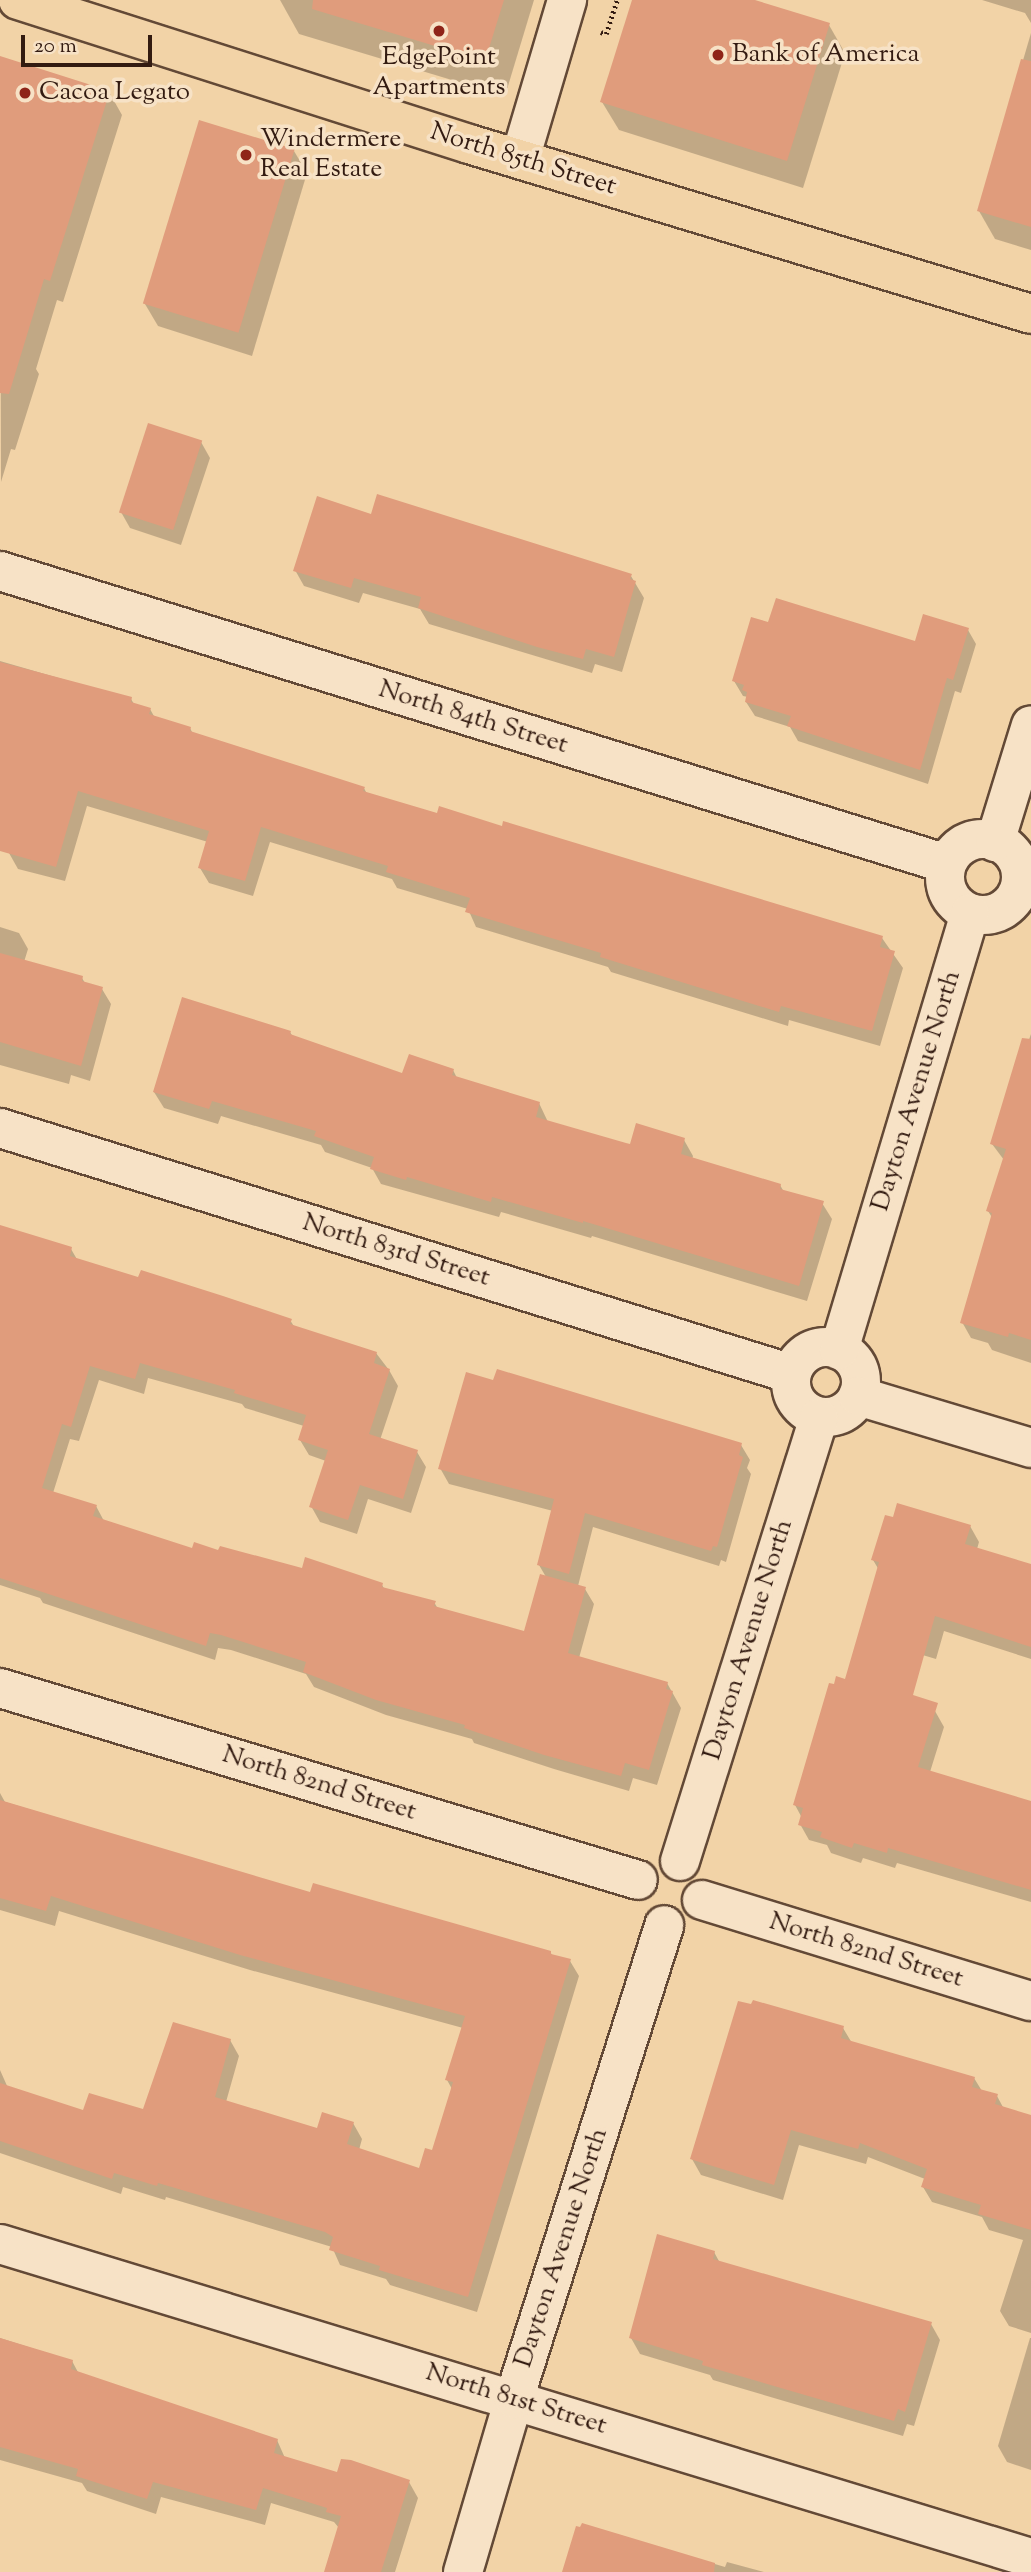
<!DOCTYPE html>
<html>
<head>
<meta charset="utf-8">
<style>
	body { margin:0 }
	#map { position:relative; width:1031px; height:2572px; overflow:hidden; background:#f2d3a7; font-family:"Sorts Mill Goudy",serif }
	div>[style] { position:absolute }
	.shadow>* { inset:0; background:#0003 }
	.building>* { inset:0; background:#e09c7c; transform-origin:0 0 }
	.path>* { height:4.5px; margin-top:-2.25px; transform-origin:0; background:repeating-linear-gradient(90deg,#331b11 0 2px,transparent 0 5.5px) }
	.roads { filter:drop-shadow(2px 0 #634936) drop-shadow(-2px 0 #634936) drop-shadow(0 2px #634936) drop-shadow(0 -2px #634936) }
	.minor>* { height:38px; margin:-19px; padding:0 19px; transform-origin:19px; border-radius:19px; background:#f7e2c6 }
	.minor>.ring { margin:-19px; padding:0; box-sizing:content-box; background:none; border:38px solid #f7e2c6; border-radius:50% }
	.major>* { height:38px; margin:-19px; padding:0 19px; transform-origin:19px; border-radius:19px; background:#f2d3a7 }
	.dots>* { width:19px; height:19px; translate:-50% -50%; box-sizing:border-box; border:4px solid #f7e2c6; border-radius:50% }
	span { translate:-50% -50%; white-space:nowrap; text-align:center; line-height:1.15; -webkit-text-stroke:7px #f7e2c6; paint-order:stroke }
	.poi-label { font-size:26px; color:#331b11 }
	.left { translate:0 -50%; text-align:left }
	.street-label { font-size:26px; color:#331b11 }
	.scale { position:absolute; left:21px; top:35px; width:131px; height:32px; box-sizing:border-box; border:4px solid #331b11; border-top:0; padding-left:9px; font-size:21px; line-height:24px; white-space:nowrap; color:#331b11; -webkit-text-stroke:5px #f7e2c6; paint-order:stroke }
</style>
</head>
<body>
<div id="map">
	<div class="shadow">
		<i style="clip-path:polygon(280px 0,534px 0,505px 96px,299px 34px)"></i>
		<i style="clip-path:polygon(634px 0,751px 0,829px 25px,845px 53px,803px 188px,619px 130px,602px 102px)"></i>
		<i style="clip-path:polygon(982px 0,1031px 0,1031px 23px,1025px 13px)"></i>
		<i style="clip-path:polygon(1031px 33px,1031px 250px,995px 239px,979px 211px)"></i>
		<i style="clip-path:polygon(0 58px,109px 92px,122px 115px,63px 302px,57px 300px,36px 369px,39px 374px,15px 450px,11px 449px,1px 482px)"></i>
		<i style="clip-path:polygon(294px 151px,307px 173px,252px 356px,158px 326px,145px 304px)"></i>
		<i style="clip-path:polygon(201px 442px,210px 458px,181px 545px,130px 528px,121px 512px)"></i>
		<i style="clip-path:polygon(295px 570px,631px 576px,644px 598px,622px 672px,595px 664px,592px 673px,429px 624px,420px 609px,363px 593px,359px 603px,304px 586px)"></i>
		<i style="clip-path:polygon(770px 625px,916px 643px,968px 630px,976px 644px,961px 693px,955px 691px,928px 784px,798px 741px,790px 727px,755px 716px,746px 702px,748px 697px,743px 696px,734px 681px)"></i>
		<i style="clip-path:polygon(0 661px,131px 699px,134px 704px,150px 709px,155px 718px,190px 728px,193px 734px,364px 788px,367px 794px,882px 938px,903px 968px,880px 1046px,789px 1020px,788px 1026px,611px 972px,608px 967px,476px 927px,468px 909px,397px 888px,392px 879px,270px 842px,253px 896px,209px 883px,200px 868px,208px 842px,87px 806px,65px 881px,18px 869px,9px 853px,0 787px)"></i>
		<i style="clip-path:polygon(0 927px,19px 933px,28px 949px,24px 962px,82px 978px,85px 983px,102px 989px,111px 1004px,90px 1081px,71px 1075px,69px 1084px,0 1065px)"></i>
		<i style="clip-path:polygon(290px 1032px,293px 1037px,403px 1076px,453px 1070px,457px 1078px,539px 1103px,548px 1122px,625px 1145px,684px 1140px,693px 1156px,692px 1160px,780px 1185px,784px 1192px,822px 1203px,832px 1219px,807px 1301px,592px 1236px,591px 1238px,501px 1212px,499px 1217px,381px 1184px,372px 1168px,325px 1152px,321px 1145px,221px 1116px,218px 1124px,164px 1108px,154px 1092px)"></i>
		<i style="clip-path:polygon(1031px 1034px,1031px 1363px,992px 1350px,988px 1343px,971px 1338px,962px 1322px,993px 1219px,988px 1211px,1004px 1160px,992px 1144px)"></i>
		<i style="clip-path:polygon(0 1227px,71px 1249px,78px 1261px,290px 1320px,295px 1328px,376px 1353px,389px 1370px,398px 1386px,380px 1440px,417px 1452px,426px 1467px,411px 1513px,368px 1499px,357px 1534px,320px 1522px,311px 1506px,326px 1461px,309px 1455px,300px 1440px,304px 1426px,245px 1408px,242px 1404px,148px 1378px,144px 1394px,99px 1380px,79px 1441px,70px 1439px,53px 1493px,96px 1506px,104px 1521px,193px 1550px,220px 1552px,382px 1585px,385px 1590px,434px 1602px,438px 1609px,525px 1633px,546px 1577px,539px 1565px,553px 1511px,449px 1484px,440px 1468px,741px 1445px,750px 1460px,747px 1468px,751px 1474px,726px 1562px,721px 1560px,719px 1566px,593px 1527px,578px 1586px,585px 1589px,594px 1604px,579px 1658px,667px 1683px,681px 1708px,657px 1785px,633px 1778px,629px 1791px,554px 1769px,474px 1743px,472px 1739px,386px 1715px,314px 1687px,306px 1674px,231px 1650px,218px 1648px,215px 1660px,43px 1603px,40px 1598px,0 1585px)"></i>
		<i style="clip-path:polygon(970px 1526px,979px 1542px,977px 1549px,1031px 1566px,1031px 1659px,944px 1631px,936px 1659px,872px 1640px,879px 1570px,873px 1560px)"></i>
		<i style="clip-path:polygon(935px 1711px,944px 1727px,930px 1772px,1031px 1803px,1031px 1902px,897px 1863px,895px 1868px,863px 1858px,861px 1863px,831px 1853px,827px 1845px,809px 1840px,800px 1824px,802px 1818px,795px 1805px)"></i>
		<i style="clip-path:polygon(0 1793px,5px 1802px,311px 1894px,550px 1952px,553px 1956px,570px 1961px,579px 1976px,477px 2312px,390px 2285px,386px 2279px,340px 2265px,332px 2247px,166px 2197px,165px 2200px,123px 2187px,121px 2194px,0 2153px,0 2070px,8px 2088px,85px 2112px,144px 2112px,230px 2040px,239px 2056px,226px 2102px,318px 2130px,353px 2123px,362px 2139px,359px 2150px,420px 2170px,433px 2152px,452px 2089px,447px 2080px,463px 2028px,250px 1970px,59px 1911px,55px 1926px,0 1910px)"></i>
		<i style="clip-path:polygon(843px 2028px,852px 2043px,974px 2078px,982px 2091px,997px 2096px,1004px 2109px,1031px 2124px,1031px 2333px,1009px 2326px,1000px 2311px,1023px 2240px,989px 2230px,982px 2217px,932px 2202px,923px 2187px,925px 2179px,868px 2157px,866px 2164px,799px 2145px,783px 2200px,701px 2175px,692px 2159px)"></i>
		<i style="clip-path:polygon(714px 2252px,720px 2263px,931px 2324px,940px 2340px,914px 2426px,907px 2424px,903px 2436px,713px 2380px,710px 2375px,640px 2354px,631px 2338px)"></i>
		<i style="clip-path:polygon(0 2338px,72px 2361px,79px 2374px,277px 2440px,285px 2458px,338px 2474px,409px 2482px,418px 2498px,395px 2572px,326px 2572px,339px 2528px,334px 2522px,271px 2503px,265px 2525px,161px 2497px,156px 2514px,87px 2491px,82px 2483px,0 2460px)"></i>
		<i style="clip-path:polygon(1030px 2338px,1031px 2338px,1031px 2470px,1007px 2462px,998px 2446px)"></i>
		<i style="clip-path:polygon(583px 2525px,725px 2567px,727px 2562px,764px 2572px,567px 2572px)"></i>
	</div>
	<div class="building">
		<i style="clip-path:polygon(313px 0,504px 0,485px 61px,312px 9px)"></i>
		<i style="clip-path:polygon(632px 0,755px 0,830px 23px,787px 161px,600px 102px)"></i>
		<i style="clip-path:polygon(0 56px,110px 91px,50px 281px,44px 279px,9px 394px,0 393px)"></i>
		<i style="clip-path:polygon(1021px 59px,1031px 61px,1031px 227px,977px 211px)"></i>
		<i style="left:199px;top:120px;width:100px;height:192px;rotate:17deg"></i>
		<i style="left:148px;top:423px;width:57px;height:94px;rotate:18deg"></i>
		<i style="clip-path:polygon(377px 494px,632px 574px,630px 579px,636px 581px,614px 657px,586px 649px,583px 659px,537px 647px,418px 608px,421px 597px,354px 578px,351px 588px,293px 571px,317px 496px,371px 514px)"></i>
		<i style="clip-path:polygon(776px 598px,915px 641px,923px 614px,969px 628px,953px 680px,947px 678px,920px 770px,787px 726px,791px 716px,745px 702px,747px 692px,742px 690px,744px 685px,732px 681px,751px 617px,768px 622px)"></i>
		<i style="clip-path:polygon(0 662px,132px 697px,131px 702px,151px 708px,149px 714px,191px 727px,190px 731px,365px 787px,363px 791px,437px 813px,439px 806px,502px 826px,503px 821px,883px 936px,880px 947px,895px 951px,872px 1031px,781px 1006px,779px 1012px,600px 957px,601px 953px,465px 912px,470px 898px,386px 872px,388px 866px,261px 827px,245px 881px,198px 868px,209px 831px,78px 791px,56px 867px,0 851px)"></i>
		<i style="clip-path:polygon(0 953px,83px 976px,82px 981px,103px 987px,81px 1066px,0 1042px)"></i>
		<i style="clip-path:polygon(182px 997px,291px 1031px,290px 1034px,402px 1073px,409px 1054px,454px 1069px,452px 1075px,540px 1102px,536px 1117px,626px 1143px,630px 1144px,636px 1123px,685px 1138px,681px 1154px,781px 1184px,780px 1189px,824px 1201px,799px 1286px,583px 1221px,583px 1223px,492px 1197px,491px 1202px,407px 1177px,406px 1180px,370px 1169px,374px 1157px,314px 1136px,316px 1131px,212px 1101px,209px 1109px,153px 1092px)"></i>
		<i style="clip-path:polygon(1022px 1038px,1031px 1039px,1031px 1340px,1009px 1333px,1008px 1337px,960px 1323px,992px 1213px,986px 1211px,1006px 1149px,990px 1144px)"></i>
		<i style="clip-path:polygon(0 1225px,72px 1247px,70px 1256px,138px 1277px,141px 1270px,223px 1296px,292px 1319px,290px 1324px,377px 1352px,374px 1363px,390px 1369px,369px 1434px,418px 1450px,403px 1499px,360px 1485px,348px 1520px,309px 1507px,328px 1450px,298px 1440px,306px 1415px,234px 1393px,235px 1390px,140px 1363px,135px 1379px,90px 1366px,71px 1427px,62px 1424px,42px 1488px,97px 1505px,93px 1516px,192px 1548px,194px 1542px,218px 1550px,220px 1546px,302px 1568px,305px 1557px,383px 1583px,382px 1587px,436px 1601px,434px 1606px,524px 1631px,540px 1574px,586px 1587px,568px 1653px,668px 1682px,666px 1689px,673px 1691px,649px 1770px,625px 1763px,621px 1776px,544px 1755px,464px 1728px,465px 1725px,376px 1700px,303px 1672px,306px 1662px,221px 1635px,210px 1633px,206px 1646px,0 1578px)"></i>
		<i style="clip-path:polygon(497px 1369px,742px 1443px,739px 1455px,743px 1457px,717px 1547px,713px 1546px,711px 1551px,585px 1513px,569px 1574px,537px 1565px,554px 1499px,438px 1469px,466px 1372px,493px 1380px)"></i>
		<i style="clip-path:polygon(897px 1503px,971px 1525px,965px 1544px,1031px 1564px,1031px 1647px,935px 1616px,913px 1695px,938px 1703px,918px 1767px,1031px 1801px,1031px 1890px,888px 1848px,887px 1853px,854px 1843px,852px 1848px,820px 1837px,822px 1832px,798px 1825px,803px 1808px,793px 1805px,829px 1683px,834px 1684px,836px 1676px,845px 1679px,879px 1562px,871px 1560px,885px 1515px,893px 1517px)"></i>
		<i style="clip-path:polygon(0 1800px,310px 1892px,313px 1883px,551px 1951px,551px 1954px,571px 1959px,468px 2297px,379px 2270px,380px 2266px,329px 2250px,333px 2237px,325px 2232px,158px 2183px,157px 2186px,114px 2173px,112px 2179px,0 2141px,0 2083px,83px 2110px,89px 2093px,143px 2109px,173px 2022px,231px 2039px,215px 2097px,317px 2128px,322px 2112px,354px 2122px,347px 2144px,419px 2168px,425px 2148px,432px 2150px,453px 2082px,445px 2080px,465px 2016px,240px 1955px,51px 1896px,46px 1911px,0 1898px)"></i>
		<i style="clip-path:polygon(753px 2000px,844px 2026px,841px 2038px,975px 2077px,972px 2087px,998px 2094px,995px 2104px,1031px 2115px,1031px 2230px,978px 2214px,981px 2205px,921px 2187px,927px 2169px,860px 2143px,858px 2149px,791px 2130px,774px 2185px,690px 2159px,738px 2001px,751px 2004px)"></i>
		<i style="clip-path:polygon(657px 2234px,715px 2251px,713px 2259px,932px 2322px,905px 2412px,898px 2409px,894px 2421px,702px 2365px,703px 2361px,629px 2338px)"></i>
		<i style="clip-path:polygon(0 2338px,73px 2360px,71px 2369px,278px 2439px,274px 2453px,337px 2472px,341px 2459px,351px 2460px,410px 2480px,381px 2572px,324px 2572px,341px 2516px,326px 2512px,327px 2508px,263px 2488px,256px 2510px,153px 2482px,147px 2499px,76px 2476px,78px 2469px,0 2447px)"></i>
		<i style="clip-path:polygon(582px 2523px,715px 2563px,714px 2572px,562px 2572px,576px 2526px,580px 2527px)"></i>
	</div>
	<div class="path">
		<i style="left:601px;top:32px;width:5px;rotate:22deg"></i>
		<i style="left:606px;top:34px;width:36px;rotate:-72deg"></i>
	</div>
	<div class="roads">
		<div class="minor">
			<i style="left:520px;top:159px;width:166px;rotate:-73.5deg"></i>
			<i style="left:0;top:571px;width:991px;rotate:17.19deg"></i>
			<i class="ring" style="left:945px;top:839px;width:38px;height:38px"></i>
			<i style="left:995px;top:842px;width:122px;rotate:-72.9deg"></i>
			<i style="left:0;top:1128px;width:829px;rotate:17.26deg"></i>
			<i class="ring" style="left:791px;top:1347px;width:32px;height:32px"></i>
			<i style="left:839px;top:1350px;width:456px;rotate:-73.3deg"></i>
			<i style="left:858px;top:1396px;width:181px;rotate:16.7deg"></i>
			<i style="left:0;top:1688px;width:666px;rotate:16.75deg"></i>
			<i style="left:680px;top:1861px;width:464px;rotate:-72.6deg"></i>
			<i style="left:702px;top:1900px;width:344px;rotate:17.1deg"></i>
			<i style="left:0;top:2244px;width:1078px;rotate:16.94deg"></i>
			<i style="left:463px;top:2572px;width:180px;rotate:-73.6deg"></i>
			<i style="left:514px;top:2399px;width:497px;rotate:-72.4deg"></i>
		</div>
		<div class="major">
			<i style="left:18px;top:0;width:473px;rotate:17.7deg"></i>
			<i style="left:469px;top:144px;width:587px;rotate:16.83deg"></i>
		</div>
	</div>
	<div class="dots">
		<i style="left:439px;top:31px;background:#8f2418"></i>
		<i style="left:718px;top:55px;background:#8f2418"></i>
		<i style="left:25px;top:93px;background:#8f2418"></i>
		<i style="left:246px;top:155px;background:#8f2418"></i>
	</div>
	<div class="poi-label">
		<span class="left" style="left:732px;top:55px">Bank of America</span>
		<span style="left:439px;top:73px">EdgePoint<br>Apartments</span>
		<span class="left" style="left:39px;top:93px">Cacoa Legato</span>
		<span class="left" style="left:260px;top:155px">Windermere<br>Real Estate</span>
	</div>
	<div class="street-label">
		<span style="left:523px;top:160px;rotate:17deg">North 85th Street</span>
		<span style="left:473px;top:718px;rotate:17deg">North 84th Street</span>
		<span style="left:917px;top:1091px;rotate:-73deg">Dayton Avenue North</span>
		<span style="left:396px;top:1251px;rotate:17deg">North 83rd Street</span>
		<span style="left:749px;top:1640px;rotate:-73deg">Dayton Avenue North</span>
		<span style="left:319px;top:1784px;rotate:17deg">North 82nd Street</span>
		<span style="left:866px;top:1951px;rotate:17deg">North 82nd Street</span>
		<span style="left:562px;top:2248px;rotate:-72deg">Dayton Avenue North</span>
		<span style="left:516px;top:2400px;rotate:17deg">North 81st Street</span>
	</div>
	<div class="scale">20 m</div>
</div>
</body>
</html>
